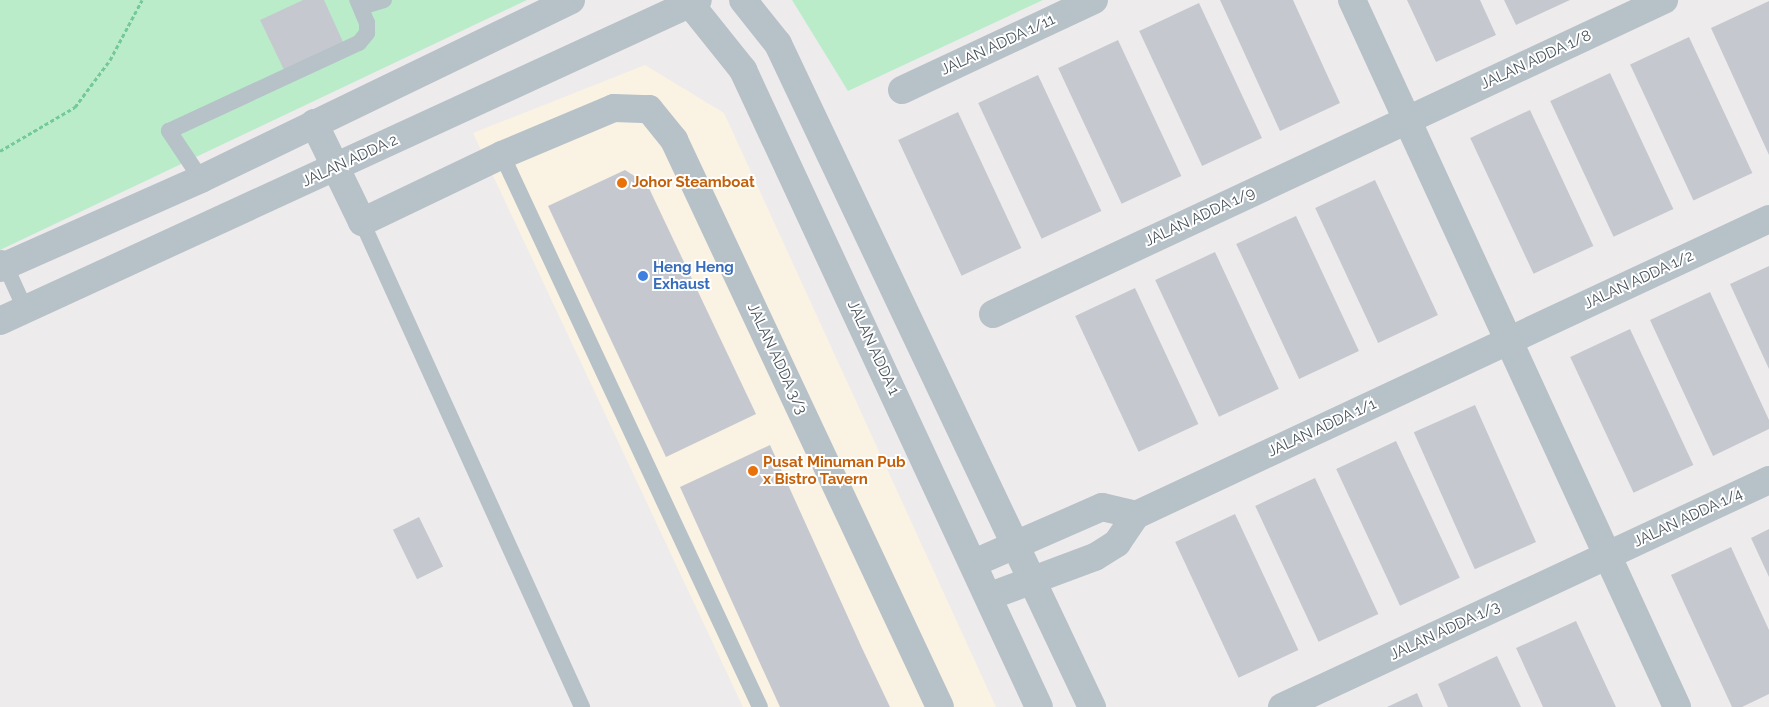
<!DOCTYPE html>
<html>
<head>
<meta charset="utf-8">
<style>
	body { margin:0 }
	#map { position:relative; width:1769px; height:707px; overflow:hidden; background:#eeebec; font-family:Raleway,sans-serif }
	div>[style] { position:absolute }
	.commercial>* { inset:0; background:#faf2e3 }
	.green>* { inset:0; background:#baecca }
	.building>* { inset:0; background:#c5c9cf; transform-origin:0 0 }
	.path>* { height:3px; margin-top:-1.5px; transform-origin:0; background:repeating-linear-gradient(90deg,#73c998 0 4px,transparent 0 6.5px) }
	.service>* { height:16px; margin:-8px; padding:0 8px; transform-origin:8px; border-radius:8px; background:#b7c1c8 }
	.minor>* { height:28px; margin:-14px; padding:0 14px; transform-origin:14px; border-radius:14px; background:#b7c1c8 }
	.tertiary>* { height:28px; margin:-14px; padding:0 14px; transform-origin:14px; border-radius:14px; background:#b7c1c8 }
	.dots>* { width:14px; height:14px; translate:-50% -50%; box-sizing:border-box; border:2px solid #fff; border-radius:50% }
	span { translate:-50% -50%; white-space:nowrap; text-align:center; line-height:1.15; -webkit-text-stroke:4px #fff; paint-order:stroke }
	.street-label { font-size:15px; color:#455058 }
	.food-label { font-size:15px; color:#c56008; font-weight:700 }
	.left { translate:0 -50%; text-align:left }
	.shop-label { font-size:15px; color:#366cbe; font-weight:700 }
</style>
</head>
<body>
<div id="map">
	<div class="commercial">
		<i style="clip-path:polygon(645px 65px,724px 113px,996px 707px,743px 707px,473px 133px)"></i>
	</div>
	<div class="green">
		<i style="clip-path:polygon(0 0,527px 0,0 250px)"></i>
		<i style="clip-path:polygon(792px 0,1043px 0,848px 91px)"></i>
	</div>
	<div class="building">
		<i style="clip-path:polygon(303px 0,324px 0,344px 44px,285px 72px,260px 20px)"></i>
		<i style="clip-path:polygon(1220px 0,1293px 0,1340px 103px,1280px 131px)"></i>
		<i style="clip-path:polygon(1407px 0,1480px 0,1496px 35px,1436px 62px)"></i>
		<i style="clip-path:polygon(1504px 0,1570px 0,1516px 25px)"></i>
		<i style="clip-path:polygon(1769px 1px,1769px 155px,1711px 28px)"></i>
		<i style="left:1199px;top:3px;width:149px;height:66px;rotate:65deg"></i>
		<i style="left:1689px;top:37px;width:150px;height:65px;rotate:65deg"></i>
		<i style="left:1118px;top:40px;width:150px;height:66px;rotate:65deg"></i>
		<i style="left:1610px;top:73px;width:150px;height:66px;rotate:65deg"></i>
		<i style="left:1038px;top:75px;width:150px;height:66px;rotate:65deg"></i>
		<i style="left:1530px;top:110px;width:150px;height:66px;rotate:65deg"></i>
		<i style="left:958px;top:112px;width:150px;height:66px;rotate:65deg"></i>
		<i style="clip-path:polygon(625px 170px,647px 184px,756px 414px,666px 457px,548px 206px)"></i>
		<i style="left:1375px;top:180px;width:149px;height:66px;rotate:65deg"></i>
		<i style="left:1296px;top:216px;width:149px;height:66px;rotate:65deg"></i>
		<i style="left:1215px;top:252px;width:151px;height:66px;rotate:65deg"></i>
		<i style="clip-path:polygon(1769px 266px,1769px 369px,1730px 284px)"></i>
		<i style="left:1135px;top:288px;width:150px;height:66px;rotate:65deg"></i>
		<i style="clip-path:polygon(1710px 292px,1769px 420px,1769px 429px,1713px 456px,1650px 320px)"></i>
		<i style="left:1630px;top:329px;width:150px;height:66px;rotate:65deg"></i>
		<i style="left:1475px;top:405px;width:150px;height:67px;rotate:66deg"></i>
		<i style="left:1396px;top:441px;width:151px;height:66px;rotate:65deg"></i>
		<i style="clip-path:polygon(770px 445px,862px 648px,890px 707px,780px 707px,759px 661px,680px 487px)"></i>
		<i style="left:1315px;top:478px;width:150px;height:66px;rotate:65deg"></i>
		<i style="left:1235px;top:514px;width:150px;height:66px;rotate:65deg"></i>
		<i style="left:419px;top:517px;width:55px;height:29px;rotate:64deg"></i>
		<i style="clip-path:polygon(1769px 529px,1769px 577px,1751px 538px)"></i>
		<i style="clip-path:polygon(1731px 547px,1769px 630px,1769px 694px,1742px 707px,1732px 707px,1671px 575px)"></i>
		<i style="clip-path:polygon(1576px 621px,1608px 690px,1616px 707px,1543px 707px,1516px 648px)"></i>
		<i style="clip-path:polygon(1497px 656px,1521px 707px,1448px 707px,1438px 684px)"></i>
		<i style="clip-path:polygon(1417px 693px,1423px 707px,1387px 707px)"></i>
	</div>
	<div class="path">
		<i style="left:0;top:151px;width:87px;rotate:-30.4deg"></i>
		<i style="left:75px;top:107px;width:59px;rotate:-53.3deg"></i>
		<i style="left:110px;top:60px;width:68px;rotate:-61.9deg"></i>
	</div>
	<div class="service">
		<i style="left:361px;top:7px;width:24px;rotate:-17deg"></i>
		<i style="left:502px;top:155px;width:609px;rotate:64.95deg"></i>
		<i style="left:201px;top:179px;width:58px;rotate:-123.7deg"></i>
		<i style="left:169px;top:131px;width:209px;rotate:-24.9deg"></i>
		<i style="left:359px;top:43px;width:13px;rotate:-51deg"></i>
		<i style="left:367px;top:33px;width:10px;rotate:-90deg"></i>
		<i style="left:367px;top:23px;width:25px;rotate:-113deg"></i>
		<i style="left:362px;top:222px;width:533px;rotate:65.6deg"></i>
		<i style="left:2px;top:258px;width:56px;rotate:65.7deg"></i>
	</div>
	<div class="minor">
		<i style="left:1352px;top:0;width:778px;rotate:65.31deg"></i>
		<i style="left:902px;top:90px;width:212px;rotate:-25.1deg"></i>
		<i style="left:314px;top:123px;width:110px;rotate:64.1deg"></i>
		<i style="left:362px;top:222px;width:155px;rotate:-25.6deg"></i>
		<i style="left:502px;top:155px;width:121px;rotate:-22.8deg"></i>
		<i style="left:614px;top:108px;width:35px;rotate:2deg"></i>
		<i style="left:649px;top:109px;width:40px;rotate:51deg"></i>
		<i style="left:674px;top:140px;width:626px;rotate:64.87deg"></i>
		<i style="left:993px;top:314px;width:741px;rotate:-25.08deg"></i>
		<i style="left:974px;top:563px;width:140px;rotate:-23.6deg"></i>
		<i style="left:1102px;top:507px;width:35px;rotate:13deg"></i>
		<i style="left:990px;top:596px;width:112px;rotate:-20.4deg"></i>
		<i style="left:1095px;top:557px;width:26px;rotate:-32deg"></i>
		<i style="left:1117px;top:543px;width:34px;rotate:-56deg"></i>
		<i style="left:1136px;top:515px;width:699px;rotate:-25.06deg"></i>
		<i style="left:1282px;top:707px;width:537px;rotate:-24.99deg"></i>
	</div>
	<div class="tertiary">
		<i style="left:687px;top:0;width:90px;rotate:51.3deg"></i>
		<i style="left:743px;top:70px;width:702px;rotate:65.08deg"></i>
		<i style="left:743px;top:0;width:56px;rotate:51.5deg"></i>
		<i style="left:778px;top:44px;width:734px;rotate:64.66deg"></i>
		<i style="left:0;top:268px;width:220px;rotate:-23.9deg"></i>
		<i style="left:201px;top:179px;width:411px;rotate:-25.8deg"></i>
		<i style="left:0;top:321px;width:768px;rotate:-24.7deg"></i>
	</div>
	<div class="dots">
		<i style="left:622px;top:183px;background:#e8710a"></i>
		<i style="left:643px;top:276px;background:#3f7fe0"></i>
		<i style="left:753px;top:471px;background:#e8710a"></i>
	</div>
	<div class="street-label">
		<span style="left:998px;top:45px;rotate:-25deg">JALAN ADDA 1/11</span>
		<span style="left:1536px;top:60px;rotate:-25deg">JALAN ADDA 1/8</span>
		<span style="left:350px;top:161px;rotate:-25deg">JALAN ADDA 2</span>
		<span style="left:1200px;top:217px;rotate:-25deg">JALAN ADDA 1/9</span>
		<span style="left:1639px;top:280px;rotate:-25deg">JALAN ADDA 1/2</span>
		<span style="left:873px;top:348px;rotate:65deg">JALAN ADDA 1</span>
		<span style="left:777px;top:359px;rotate:65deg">JALAN ADDA 3/3</span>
		<span style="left:1322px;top:428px;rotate:-25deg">JALAN ADDA 1/1</span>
		<span style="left:1688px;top:518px;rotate:-25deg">JALAN ADDA 1/4</span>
		<span style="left:1445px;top:631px;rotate:-25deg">JALAN ADDA 1/3</span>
	</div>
	<div class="food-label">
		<span class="left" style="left:632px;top:183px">Johor Steamboat</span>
		<span class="left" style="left:763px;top:471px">Pusat Minuman Pub<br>x Bistro Tavern</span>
	</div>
	<div class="shop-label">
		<span class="left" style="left:653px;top:276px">Heng Heng<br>Exhaust</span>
	</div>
</div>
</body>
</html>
